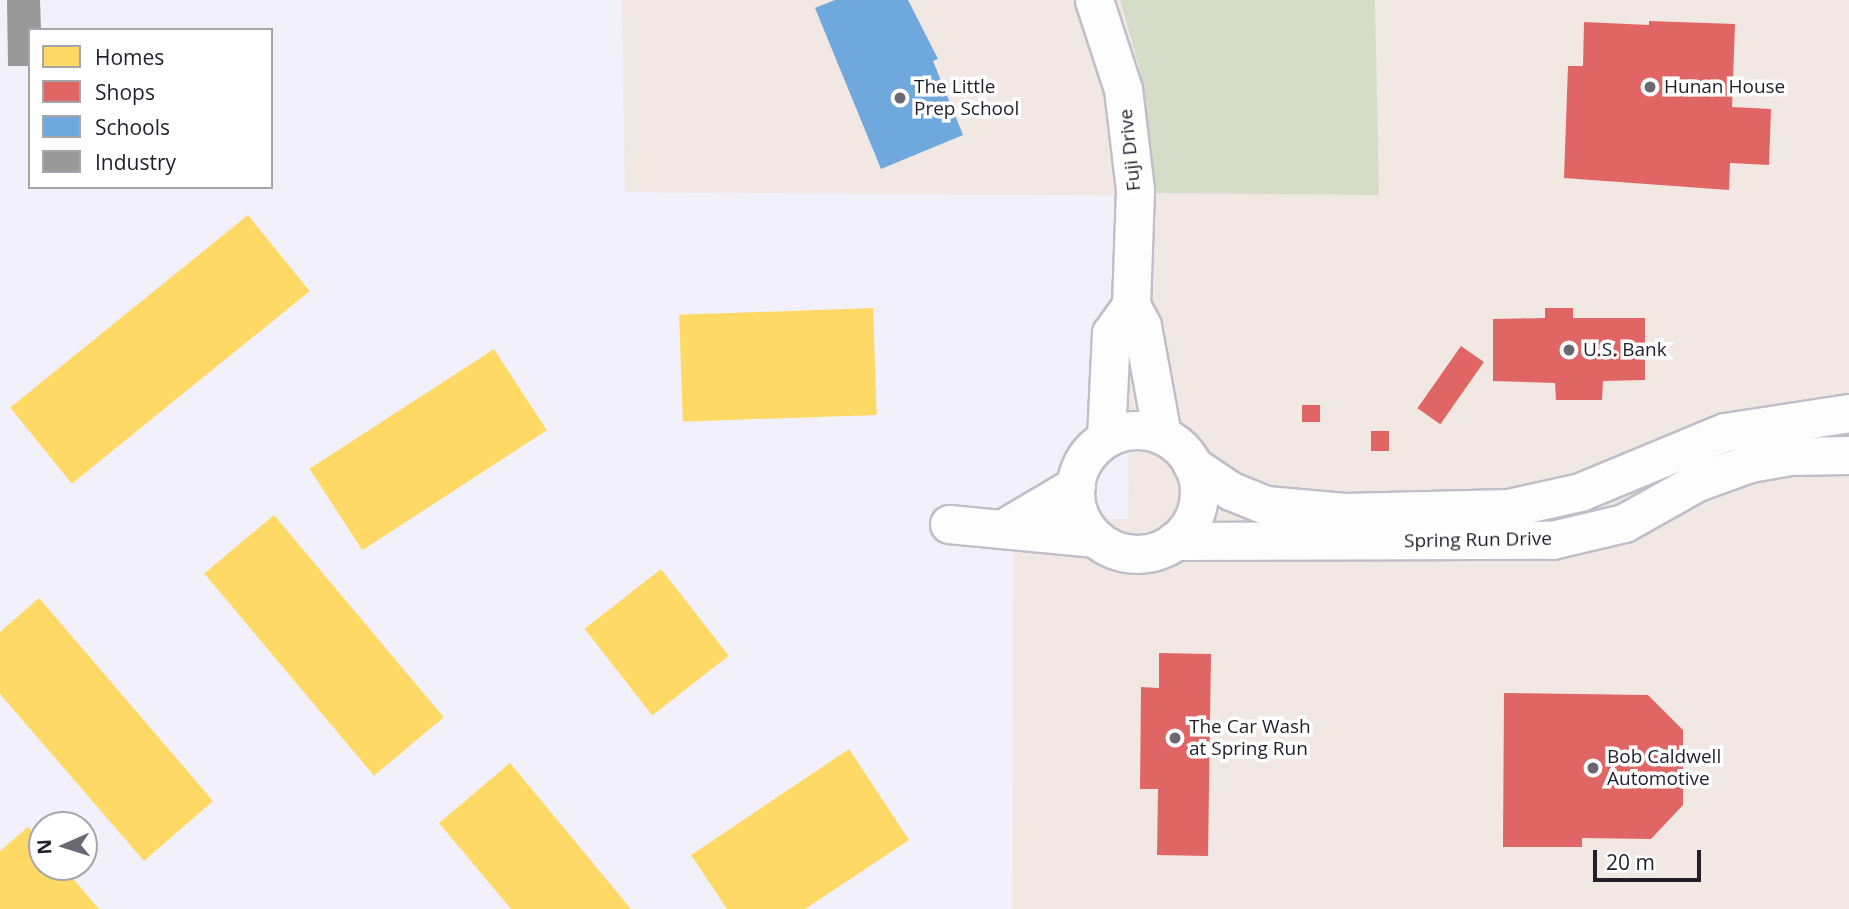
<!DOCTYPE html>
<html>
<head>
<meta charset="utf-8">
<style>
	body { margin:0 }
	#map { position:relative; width:1849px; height:909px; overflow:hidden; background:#f2f0fb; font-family:"Open Sans",sans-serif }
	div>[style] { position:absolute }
	.commercial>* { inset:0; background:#f1e8e3 }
	.green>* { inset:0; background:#d5dcc7 }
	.homes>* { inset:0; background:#ffd966; transform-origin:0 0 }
	.shops>* { inset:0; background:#e06666; transform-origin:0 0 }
	.schools>* { inset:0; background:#6fa8dc }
	.industry>* { inset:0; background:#999 }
	.roads { filter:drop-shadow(2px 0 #c0bec9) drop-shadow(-2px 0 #c0bec9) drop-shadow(0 2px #c0bec9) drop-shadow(0 -2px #c0bec9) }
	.minor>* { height:37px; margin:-18.5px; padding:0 18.5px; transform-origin:18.5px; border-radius:18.5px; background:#fdfdfe }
	.minor>.ring { margin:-18.5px; padding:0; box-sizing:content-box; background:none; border:37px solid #fdfdfe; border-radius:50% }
	.dots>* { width:19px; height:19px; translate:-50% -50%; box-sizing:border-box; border:4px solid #fff; border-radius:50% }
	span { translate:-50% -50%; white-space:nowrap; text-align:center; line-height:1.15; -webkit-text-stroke:7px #fff; paint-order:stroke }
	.poi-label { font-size:19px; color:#201f2a }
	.left { translate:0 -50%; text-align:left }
	.street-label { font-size:19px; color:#201f2a }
	.legend { position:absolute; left:28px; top:28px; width:245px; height:161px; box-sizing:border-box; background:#fff; border:2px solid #a6a5aa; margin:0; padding:9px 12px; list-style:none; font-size:21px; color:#201f2a }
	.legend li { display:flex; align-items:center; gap:14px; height:35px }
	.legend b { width:35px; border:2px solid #a6a5aa }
	.north { position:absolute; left:28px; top:811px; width:70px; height:70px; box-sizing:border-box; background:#fff; border:2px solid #a6a5aa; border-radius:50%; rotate:267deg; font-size:19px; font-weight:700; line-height:28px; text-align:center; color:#201f2a }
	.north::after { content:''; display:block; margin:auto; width:24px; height:32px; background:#6a6873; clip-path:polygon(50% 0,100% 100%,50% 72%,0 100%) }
	.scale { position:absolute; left:1593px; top:850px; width:108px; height:32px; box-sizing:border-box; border:4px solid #201f2a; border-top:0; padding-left:9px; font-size:21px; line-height:24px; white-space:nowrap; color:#201f2a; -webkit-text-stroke:5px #fff; paint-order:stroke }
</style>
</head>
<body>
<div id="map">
	<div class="commercial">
		<i style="clip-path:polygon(622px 0,1120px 0,1139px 67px,1149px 136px,1149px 193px,1378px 195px,1375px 0,1849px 0,1849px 909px,1012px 909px,1014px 519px,1128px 519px,1131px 196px,625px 192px)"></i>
	</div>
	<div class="green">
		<i style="clip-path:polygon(1120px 0,1375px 0,1379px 195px,1149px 193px,1149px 136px,1139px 67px)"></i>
	</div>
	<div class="homes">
		<i style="left:248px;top:215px;width:98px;height:306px;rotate:51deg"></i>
		<i style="left:873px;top:308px;width:107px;height:194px;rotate:88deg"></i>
		<i style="left:494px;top:349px;width:97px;height:220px;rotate:57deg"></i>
		<i style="left:274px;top:515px;width:264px;height:91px;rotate:50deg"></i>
		<i style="left:661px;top:569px;width:110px;height:97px;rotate:52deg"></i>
		<i style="clip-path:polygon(39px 598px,213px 801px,144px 861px,0 694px,0 632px)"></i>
		<i style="clip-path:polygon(849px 749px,909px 840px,805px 909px,727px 909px,691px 855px)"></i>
		<i style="clip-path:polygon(510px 763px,631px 909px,511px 909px,439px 823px)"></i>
		<i style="clip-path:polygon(28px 827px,42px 843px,42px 867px,63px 867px,99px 909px,0 909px,0 851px)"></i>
	</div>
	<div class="shops">
		<i style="clip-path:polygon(1649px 21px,1735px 24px,1732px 107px,1771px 109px,1769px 165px,1730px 163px,1729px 190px,1564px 178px,1568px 66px,1583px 66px,1584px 22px,1649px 25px)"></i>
		<i style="clip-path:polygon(1545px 308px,1573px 308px,1573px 318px,1645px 318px,1645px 380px,1603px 381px,1602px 400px,1556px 400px,1555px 383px,1493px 381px,1493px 319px,1545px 318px)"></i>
		<i style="left:1461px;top:346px;width:28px;height:76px;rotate:35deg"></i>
		<i style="left:1302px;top:405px;width:18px;height:17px"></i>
		<i style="left:1371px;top:431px;width:18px;height:20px"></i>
		<i style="clip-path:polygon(1159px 653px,1211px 654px,1208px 856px,1157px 855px,1158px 789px,1140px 789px,1141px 687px,1159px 688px)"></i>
		<i style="clip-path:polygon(1504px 693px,1648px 695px,1683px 730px,1683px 805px,1651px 839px,1582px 838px,1582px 847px,1503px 847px)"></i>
	</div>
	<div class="schools">
		<i style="clip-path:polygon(835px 0,908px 0,938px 59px,933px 61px,963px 135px,881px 169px,815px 8px)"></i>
	</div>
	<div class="industry">
		<i style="clip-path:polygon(7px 0,40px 0,41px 30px,30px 30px,30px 66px,8px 66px)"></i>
	</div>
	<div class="roads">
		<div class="minor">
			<i style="left:1094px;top:0;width:94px;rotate:72deg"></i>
			<i style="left:1123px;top:89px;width:102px;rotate:83.2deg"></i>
			<i style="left:1135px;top:190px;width:115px;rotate:92deg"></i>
			<i style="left:1131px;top:305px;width:24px;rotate:62deg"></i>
			<i style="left:1142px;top:326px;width:111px;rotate:79.6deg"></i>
			<i class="ring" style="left:1075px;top:430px;width:87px;height:87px"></i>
			<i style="left:1106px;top:438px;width:105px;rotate:-87.3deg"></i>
			<i style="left:1111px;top:333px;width:34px;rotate:-54deg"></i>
			<i style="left:1192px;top:465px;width:47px;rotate:33.7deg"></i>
			<i style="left:1231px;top:491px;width:38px;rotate:22deg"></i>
			<i style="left:1266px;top:505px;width:79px;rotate:5.1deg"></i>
			<i style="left:1345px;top:512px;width:163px;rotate:-1.4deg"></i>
			<i style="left:1508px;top:508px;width:74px;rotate:-12.5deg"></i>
			<i style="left:1580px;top:492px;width:157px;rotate:-22.5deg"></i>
			<i style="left:1725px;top:432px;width:125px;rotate:-8.7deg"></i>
			<i style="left:949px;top:524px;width:147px;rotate:5.5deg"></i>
			<i style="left:1002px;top:529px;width:86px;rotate:-30.7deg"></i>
			<i style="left:1174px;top:541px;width:378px;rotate:-0.2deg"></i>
			<i style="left:1552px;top:540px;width:74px;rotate:-13.3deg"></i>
			<i style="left:1624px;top:523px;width:84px;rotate:-29.3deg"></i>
			<i style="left:1697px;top:482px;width:56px;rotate:-19.7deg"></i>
			<i style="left:1750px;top:463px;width:39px;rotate:-10deg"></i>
			<i style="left:1788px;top:456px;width:61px;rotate:-0.9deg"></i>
		</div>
	</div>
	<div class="dots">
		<i style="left:1650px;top:87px;background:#6a6873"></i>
		<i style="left:900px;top:98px;background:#6a6873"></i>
		<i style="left:1569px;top:350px;background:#6a6873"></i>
		<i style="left:1175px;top:738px;background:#6a6873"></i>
		<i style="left:1593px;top:768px;background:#6a6873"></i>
	</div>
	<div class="poi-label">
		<span class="left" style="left:914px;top:98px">The Little<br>Prep School</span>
		<span class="left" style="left:1664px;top:87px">Hunan House</span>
		<span class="left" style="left:1583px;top:350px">U.S. Bank</span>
		<span class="left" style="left:1189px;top:738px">The Car Wash<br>at Spring Run</span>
		<span class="left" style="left:1607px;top:768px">Bob Caldwell<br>Automotive</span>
	</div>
	<div class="street-label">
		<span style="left:1130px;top:150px;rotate:-96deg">Fuji Drive</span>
		<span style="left:1478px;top:540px;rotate:-1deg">Spring Run Drive</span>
	</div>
	<ul class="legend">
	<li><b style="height:19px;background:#ffd966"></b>Homes</li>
	<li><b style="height:19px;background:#e06666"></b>Shops</li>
	<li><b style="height:19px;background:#6fa8dc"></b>Schools</li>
	<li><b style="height:19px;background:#999"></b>Industry</li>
	</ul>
	<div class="north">N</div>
	<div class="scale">20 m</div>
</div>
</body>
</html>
